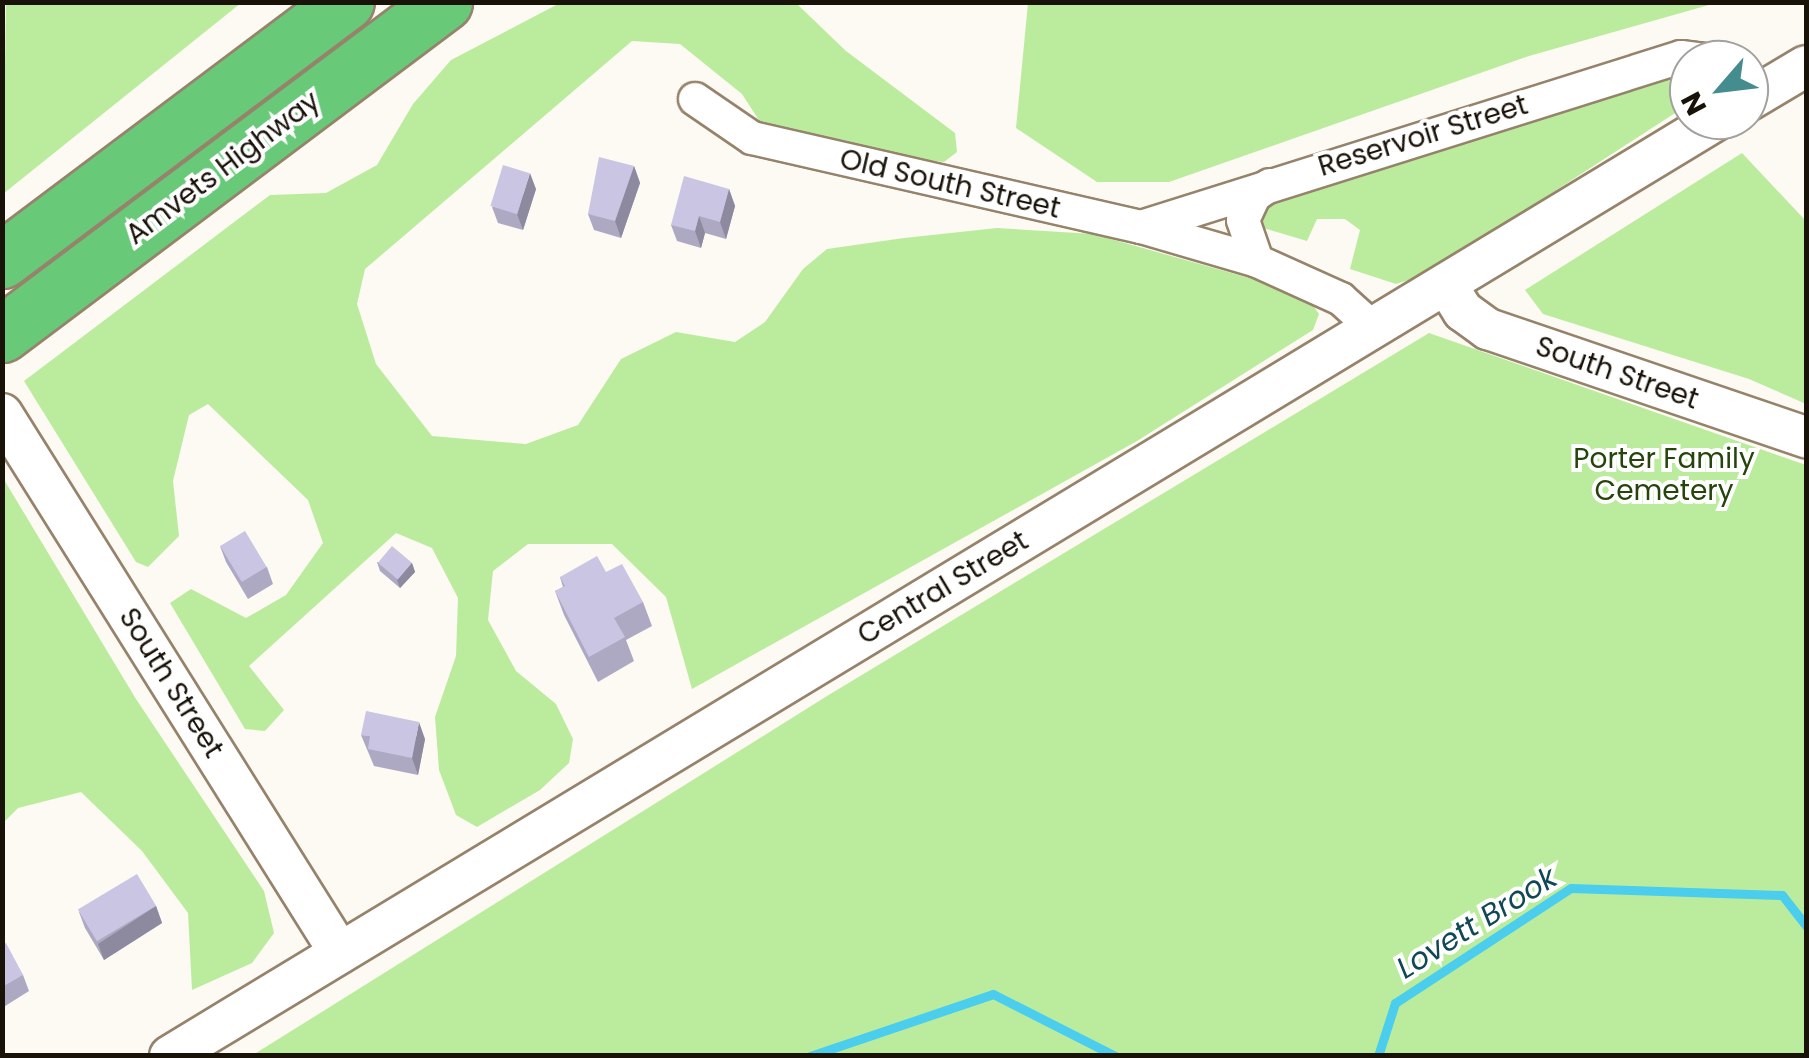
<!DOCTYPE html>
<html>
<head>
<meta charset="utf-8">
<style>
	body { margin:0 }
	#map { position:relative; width:1809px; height:1058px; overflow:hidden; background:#fdf9f3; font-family:Poppins,sans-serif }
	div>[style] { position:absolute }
	.green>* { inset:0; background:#bbec9d }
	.stream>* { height:9px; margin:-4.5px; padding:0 4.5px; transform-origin:4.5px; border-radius:4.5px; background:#4bcded }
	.roads { filter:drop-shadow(2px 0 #96836b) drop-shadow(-2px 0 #96836b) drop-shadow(0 2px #96836b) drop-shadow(0 -2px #96836b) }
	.minor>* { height:32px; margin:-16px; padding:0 16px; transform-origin:16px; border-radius:16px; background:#fff }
	.tertiary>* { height:40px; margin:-20px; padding:0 20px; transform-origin:20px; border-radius:20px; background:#fff }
	.motorway>* { height:55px; margin:-27.5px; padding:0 27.5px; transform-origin:27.5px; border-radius:27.5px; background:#68ca79 }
	.wall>* { inset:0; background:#ada9c3 }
	.shaded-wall>* { inset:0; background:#8d8a9f }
	.building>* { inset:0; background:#c9c5e3; transform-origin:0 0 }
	span { translate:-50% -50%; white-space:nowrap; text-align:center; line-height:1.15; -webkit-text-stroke:8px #fff; paint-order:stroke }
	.street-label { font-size:28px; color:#191209 }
	.park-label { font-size:28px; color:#26450c }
	.water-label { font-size:30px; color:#104856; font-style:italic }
	.frame { position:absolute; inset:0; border:5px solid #191209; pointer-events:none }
	.north { position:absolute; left:1669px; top:40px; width:100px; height:100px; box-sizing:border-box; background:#fff; border:2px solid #a3a09d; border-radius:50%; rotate:242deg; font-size:28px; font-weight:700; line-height:40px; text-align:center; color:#191209 }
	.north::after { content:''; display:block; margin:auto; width:35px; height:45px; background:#458c8f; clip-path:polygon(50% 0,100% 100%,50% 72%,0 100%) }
</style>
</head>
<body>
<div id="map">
	<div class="green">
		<i style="clip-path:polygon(6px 3px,6px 2px,241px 3px,3px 194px)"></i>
		<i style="clip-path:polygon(560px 3px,796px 3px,846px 51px,955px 133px,957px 152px,944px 162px,889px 156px,766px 131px,742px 94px,680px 44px,632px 41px,365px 269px,357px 304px,376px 364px,432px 436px,526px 444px,578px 425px,621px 359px,676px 332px,735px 342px,765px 322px,803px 269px,827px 249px,904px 238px,997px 228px,1093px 234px,1260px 281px,1309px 300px,1319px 314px,1313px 330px,1137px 441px,692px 689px,666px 597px,612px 544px,528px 544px,493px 571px,488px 620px,516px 671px,556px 704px,573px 739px,569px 763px,540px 790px,477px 827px,456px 815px,439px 770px,435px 717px,456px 656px,458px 598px,432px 548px,396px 533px,249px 666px,284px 710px,265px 731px,245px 729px,170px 603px,191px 589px,246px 618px,286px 595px,323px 543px,308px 500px,208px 404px,189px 415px,173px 481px,179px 536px,148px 567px,136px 562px,24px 381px,270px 195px,326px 193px,377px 165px,413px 104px,451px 60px)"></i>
		<i style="clip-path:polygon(1028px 3px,1028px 2px,1716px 3px,1529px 56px,1169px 182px,1097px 182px,1016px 128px)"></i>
		<i style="clip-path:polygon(1679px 75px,1689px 77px,1689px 104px,1425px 275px,1396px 284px,1350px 269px,1360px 230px,1345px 219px,1317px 219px,1307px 241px,1260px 227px,1264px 212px,1279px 199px)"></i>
		<i style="clip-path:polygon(1742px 153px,1806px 221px,1806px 404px,1749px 379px,1543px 314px,1525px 290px)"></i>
		<i style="clip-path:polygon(1429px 333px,1806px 465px,1806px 1055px,253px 1055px,827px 696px)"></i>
		<i style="clip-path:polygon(3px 478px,136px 699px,264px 891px,274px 933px,252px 963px,192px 990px,188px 913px,142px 851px,81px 792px,18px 808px,3px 823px)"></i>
	</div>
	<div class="stream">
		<i style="left:810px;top:1056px;width:193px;rotate:-18.7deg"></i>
		<i style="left:993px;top:994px;width:137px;rotate:26.9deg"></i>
		<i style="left:1378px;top:1056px;width:56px;rotate:-72.2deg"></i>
		<i style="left:1395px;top:1003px;width:210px;rotate:-33.2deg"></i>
		<i style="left:1571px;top:888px;width:211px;rotate:1.9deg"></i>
		<i style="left:1782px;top:895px;width:39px;rotate:52deg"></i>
	</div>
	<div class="roads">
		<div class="minor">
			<i style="left:695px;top:99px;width:69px;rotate:34.4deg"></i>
			<i style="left:752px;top:138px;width:399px;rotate:12.9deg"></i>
			<i style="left:1141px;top:227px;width:121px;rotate:16.3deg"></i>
			<i style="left:1257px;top:261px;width:92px;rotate:24.3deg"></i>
			<i style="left:1341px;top:299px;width:43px;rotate:42.2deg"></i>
			<i style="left:1141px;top:227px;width:566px;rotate:-17.47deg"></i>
			<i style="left:1681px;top:57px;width:26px;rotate:7deg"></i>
			<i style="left:1257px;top:261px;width:43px;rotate:-108.9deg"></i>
			<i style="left:1243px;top:220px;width:26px;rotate:-65deg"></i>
			<i style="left:1254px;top:196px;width:19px;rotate:-35deg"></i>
		</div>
		<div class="tertiary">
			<i style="left:1749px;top:100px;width:66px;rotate:-30.8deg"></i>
			<i style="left:1446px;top:284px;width:32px;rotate:58deg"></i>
			<i style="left:1463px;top:311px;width:31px;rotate:36deg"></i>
			<i style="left:1488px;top:329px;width:336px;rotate:18.8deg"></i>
			<i style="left:2px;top:414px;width:636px;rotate:57.91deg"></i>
			<i style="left:170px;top:1056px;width:1807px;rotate:-31.19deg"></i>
		</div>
		<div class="motorway">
			<i style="left:2px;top:260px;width:430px;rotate:-36.9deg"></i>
			<i style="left:2px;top:334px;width:553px;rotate:-36.91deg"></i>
		</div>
	</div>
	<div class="wall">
		<i style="clip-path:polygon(634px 166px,640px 183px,621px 238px,594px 230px,588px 214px)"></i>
		<i style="clip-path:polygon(536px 189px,523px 230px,498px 223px,492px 207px)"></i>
		<i style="clip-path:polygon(729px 189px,735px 206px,726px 239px,705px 233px,701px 248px,677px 241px,671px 225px)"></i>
		<i style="clip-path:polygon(220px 546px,267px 567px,273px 584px,248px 599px,226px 562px)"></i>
		<i style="clip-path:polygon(377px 562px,412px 563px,415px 572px,400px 588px,380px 571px)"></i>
		<i style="clip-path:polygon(606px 572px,643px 602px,652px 626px,626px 640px,634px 661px,598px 682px,564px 615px,555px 591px,563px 587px,560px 577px)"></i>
		<i style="clip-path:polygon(361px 735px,425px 739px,418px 775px,374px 766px)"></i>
		<i style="clip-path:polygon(156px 906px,162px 923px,104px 960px,85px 928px,79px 912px)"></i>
		<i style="clip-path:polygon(2px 945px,23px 975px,29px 991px,2px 1008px)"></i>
	</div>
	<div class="shaded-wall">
		<i style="clip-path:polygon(634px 166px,640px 183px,621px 238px,615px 221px)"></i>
		<i style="clip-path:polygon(530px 173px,536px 189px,523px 230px,517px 214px)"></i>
		<i style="clip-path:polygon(729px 189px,735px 206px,726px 239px,720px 222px)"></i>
		<i style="clip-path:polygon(699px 216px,705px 233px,701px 248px,695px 231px)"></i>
		<i style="clip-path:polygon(412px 563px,415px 572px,400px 588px,397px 580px)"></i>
		<i style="clip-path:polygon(419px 722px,425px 739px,418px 775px,412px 758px)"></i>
		<i style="clip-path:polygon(156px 906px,162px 923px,104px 960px,98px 944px)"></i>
	</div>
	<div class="building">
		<i style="clip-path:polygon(599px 157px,634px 166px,615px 221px,588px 214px)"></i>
		<i style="left:503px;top:165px;width:28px;height:43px;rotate:17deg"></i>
		<i style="clip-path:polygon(684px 176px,729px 189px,720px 222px,699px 216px,695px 231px,671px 225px)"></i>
		<i style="left:245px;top:531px;width:42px;height:29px;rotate:59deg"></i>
		<i style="left:392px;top:546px;width:26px;height:22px;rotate:40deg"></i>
		<i style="clip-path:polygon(597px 556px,606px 572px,622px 564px,643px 602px,614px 618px,625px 637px,589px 657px,555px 591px,565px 586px,560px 577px)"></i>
		<i style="clip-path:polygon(366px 711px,419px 722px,412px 758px,368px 749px,370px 736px,361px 735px)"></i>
		<i style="left:137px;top:874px;width:37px;height:69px;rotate:59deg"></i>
		<i style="clip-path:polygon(6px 943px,23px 975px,2px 987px,2px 945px)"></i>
	</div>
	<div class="street-label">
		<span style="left:1423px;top:136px;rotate:-17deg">Reservoir Street</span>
		<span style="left:223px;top:168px;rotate:-37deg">Amvets Highway</span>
		<span style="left:950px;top:184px;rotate:13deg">Old South Street</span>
		<span style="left:1617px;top:373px;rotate:19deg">South Street</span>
		<span style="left:943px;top:588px;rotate:-31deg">Central Street</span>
		<span style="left:171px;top:683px;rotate:58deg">South Street</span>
	</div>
	<div class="park-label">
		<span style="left:1664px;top:475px">Porter Family<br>Cemetery</span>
	</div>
	<div class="water-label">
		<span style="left:1477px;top:923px;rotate:-32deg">Lovett Brook</span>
	</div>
	<div class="frame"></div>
	<div class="north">N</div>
</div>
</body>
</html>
